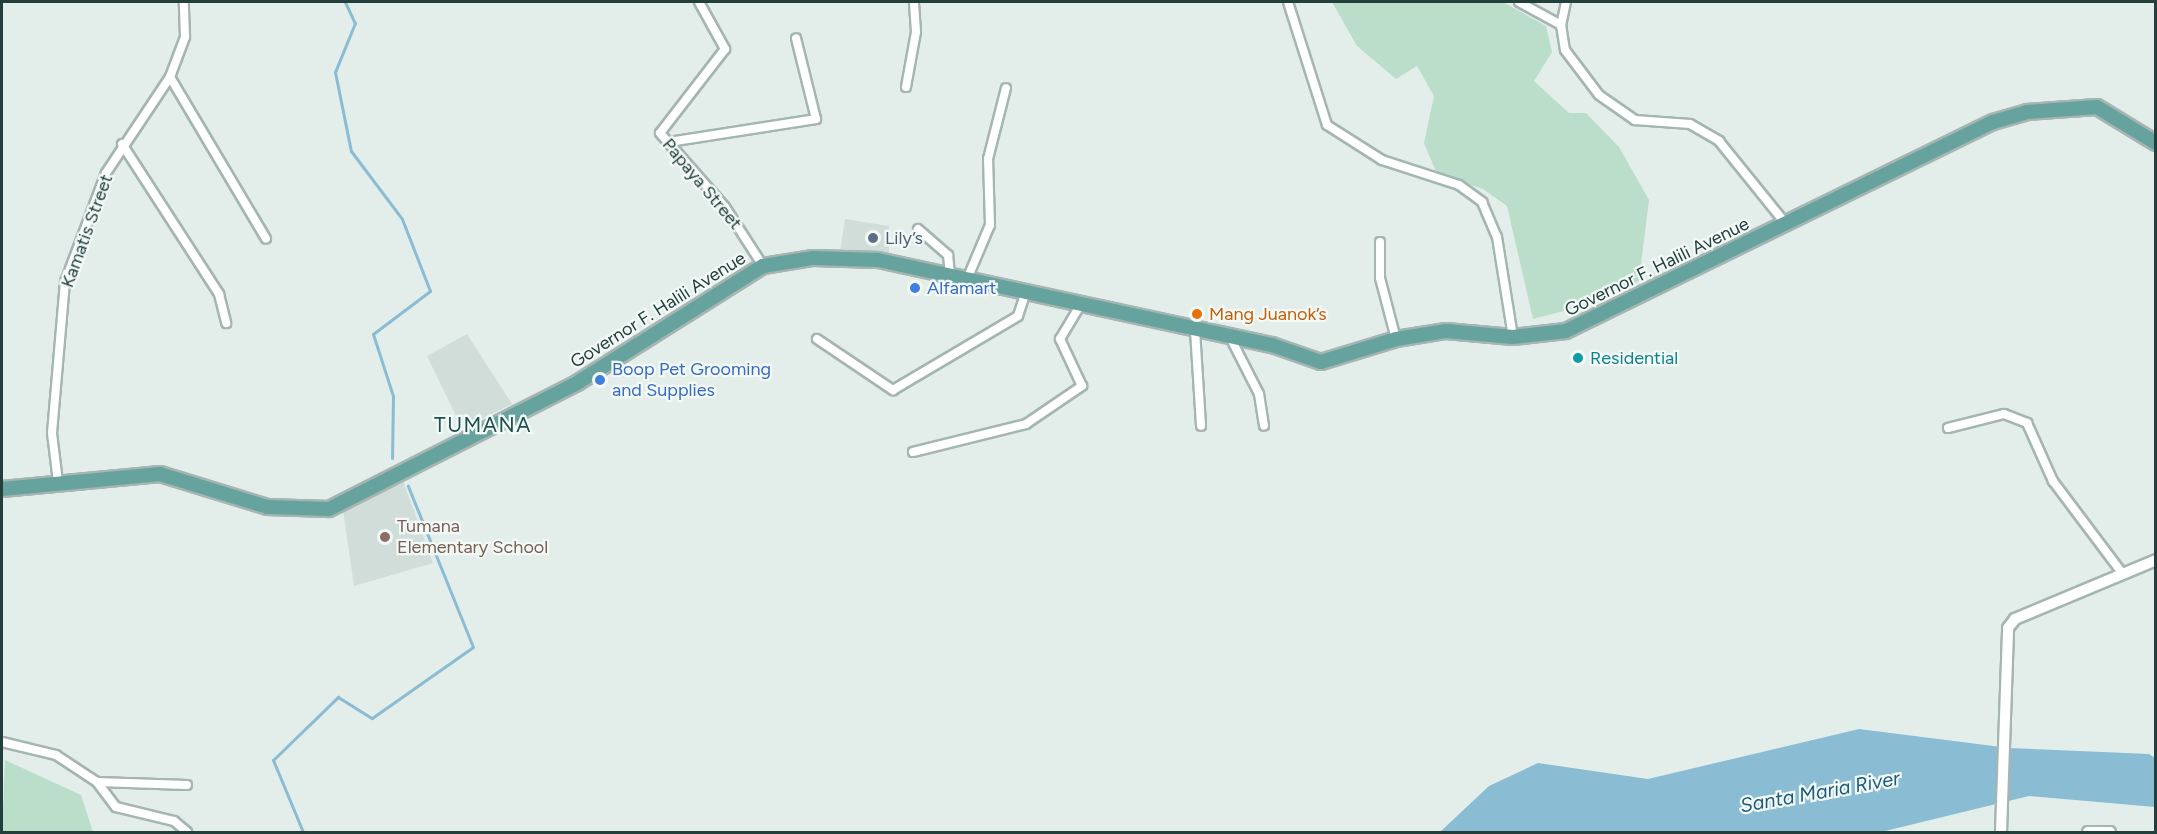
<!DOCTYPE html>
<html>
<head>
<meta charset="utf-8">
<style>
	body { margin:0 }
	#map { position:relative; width:2157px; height:834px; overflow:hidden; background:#e3edea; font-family:Figtree,sans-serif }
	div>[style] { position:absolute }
	.built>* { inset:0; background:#d1ddd9 }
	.green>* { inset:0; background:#bbdeca }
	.water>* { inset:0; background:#8abcd3 }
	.stream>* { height:3px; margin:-1.5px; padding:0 1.5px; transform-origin:1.5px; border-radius:1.5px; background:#8abcd3 }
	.roads { filter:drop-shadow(2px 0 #a5b5b2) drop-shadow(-2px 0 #a5b5b2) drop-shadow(0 2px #a5b5b2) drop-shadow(0 -2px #a5b5b2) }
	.minor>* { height:8px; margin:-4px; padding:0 4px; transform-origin:4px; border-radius:4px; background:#fff }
	.tertiary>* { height:10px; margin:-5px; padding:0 5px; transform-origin:5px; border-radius:5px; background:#fff }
	.primary>* { height:14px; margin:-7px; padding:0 7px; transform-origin:7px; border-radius:7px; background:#66a39e }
	.dots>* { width:16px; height:16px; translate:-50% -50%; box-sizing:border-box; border:3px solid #f3f9f7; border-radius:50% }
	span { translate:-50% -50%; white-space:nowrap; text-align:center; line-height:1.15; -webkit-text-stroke:4.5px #f3f9f7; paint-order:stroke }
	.street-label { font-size:18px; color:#223f3c }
	.service-label { font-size:18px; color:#4e5e75 }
	.left { translate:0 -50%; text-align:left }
	.shop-label { font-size:18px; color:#366cbe }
	.food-label { font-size:18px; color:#c56008 }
	.culture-label { font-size:18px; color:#0d838f }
	.education-label { font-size:18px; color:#785e54 }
	.water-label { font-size:20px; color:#1b5c7c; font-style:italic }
	.quarter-label { font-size:21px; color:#1d514d; letter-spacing:1.5px }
	.frame { position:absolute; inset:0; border:3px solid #223f3c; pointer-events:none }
</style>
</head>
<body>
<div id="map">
	<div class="built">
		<i style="clip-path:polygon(845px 219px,889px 226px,889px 254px,840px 252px)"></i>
		<i style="clip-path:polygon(467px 334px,512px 404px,462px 428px,427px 356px)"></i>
		<i style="clip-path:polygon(403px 481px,433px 563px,354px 586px,343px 510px)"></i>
	</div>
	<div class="green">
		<i style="clip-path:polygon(1332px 2px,1503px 2px,1546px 26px,1552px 52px,1534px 81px,1569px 113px,1586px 113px,1619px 147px,1649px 200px,1639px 281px,1583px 306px,1533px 319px,1507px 206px,1483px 189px,1437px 174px,1424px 143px,1434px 96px,1417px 66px,1396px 79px,1357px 46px)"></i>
		<i style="clip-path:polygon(5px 760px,81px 795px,93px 832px,2px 832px)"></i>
	</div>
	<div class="water">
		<i style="clip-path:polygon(1859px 729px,2009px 748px,2149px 754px,2155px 758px,2155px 807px,2029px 796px,1881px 832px,1440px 832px,1489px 786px,1538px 763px,1648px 779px)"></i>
	</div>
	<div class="stream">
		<i style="left:345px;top:2px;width:23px;rotate:65deg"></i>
		<i style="left:355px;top:23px;width:53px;rotate:112.2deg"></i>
		<i style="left:335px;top:72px;width:81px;rotate:78.6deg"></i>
		<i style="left:351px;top:151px;width:85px;rotate:53.1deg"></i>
		<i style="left:402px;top:219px;width:77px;rotate:68.7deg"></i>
		<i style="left:430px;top:291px;width:71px;rotate:143deg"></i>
		<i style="left:373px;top:334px;width:65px;rotate:72.1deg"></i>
		<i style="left:393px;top:396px;width:62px;rotate:90.9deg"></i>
		<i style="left:303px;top:832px;width:78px;rotate:-112.6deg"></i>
		<i style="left:273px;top:760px;width:91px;rotate:-44.1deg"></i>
		<i style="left:338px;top:697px;width:40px;rotate:32deg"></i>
		<i style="left:372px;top:718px;width:123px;rotate:-35.1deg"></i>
		<i style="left:473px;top:647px;width:174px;rotate:-112deg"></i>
	</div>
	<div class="roads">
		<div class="minor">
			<i style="left:699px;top:2px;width:54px;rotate:61deg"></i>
			<i style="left:725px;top:49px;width:106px;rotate:127.7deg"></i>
			<i style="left:660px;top:133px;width:98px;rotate:48.7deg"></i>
			<i style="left:725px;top:207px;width:70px;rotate:57.2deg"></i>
			<i style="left:1288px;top:2px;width:129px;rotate:72.4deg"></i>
			<i style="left:1327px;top:125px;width:65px;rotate:32.5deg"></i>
			<i style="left:1382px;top:160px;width:81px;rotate:18deg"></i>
			<i style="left:1459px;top:185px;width:29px;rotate:36deg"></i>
			<i style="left:1482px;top:202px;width:38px;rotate:67deg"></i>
			<i style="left:1497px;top:237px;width:101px;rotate:80.9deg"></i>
			<i style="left:1519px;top:2px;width:48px;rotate:28.7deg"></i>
			<i style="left:1566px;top:2px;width:24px;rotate:102deg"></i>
			<i style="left:1561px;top:25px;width:25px;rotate:81deg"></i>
			<i style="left:1565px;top:50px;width:56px;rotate:52.9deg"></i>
			<i style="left:1599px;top:95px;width:44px;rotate:34.8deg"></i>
			<i style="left:1635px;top:120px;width:55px;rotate:4.2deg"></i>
			<i style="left:1690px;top:124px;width:34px;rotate:30deg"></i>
			<i style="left:1719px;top:141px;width:107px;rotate:51.1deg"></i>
			<i style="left:170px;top:77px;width:188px;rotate:59.3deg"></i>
			<i style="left:906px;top:87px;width:56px;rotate:-79.7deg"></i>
			<i style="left:916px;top:32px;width:30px;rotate:-94deg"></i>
			<i style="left:669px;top:142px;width:149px;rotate:-8.9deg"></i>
			<i style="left:816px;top:119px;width:83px;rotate:-103.9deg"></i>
			<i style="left:122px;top:144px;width:179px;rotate:57.1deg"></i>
			<i style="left:219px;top:294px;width:30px;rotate:76deg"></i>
			<i style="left:918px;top:229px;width:40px;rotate:41deg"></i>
			<i style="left:948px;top:255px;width:19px;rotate:84deg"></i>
			<i style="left:1380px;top:242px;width:36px;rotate:90deg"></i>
			<i style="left:1380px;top:278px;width:63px;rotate:75.3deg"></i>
			<i style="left:968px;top:277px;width:56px;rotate:-67.1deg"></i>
			<i style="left:990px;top:225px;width:66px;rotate:-91.7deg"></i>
			<i style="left:988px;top:159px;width:73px;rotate:-75.8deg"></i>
			<i style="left:1195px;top:330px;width:96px;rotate:86.4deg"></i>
			<i style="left:1230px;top:337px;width:64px;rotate:63deg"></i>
			<i style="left:1259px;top:394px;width:32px;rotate:81deg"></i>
			<i style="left:817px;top:339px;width:92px;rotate:33.9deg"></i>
			<i style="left:893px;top:390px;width:145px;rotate:-30.6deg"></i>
			<i style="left:1018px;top:316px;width:23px;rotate:-72deg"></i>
			<i style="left:1948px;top:428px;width:58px;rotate:-14deg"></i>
			<i style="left:2004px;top:414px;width:25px;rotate:21deg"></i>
			<i style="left:2027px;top:423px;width:64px;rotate:65.9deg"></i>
			<i style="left:2053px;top:481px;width:115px;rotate:53.1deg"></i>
			<i style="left:913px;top:452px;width:116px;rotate:-13.9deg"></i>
			<i style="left:1026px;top:424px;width:68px;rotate:-34.2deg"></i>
			<i style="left:1082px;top:386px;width:52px;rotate:-115.1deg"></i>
			<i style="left:1060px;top:339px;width:37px;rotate:-59deg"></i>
			<i style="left:58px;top:482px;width:49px;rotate:-97deg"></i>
			<i style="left:52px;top:433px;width:152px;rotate:-85.1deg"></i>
			<i style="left:65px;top:282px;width:116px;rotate:-69.4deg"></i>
			<i style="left:106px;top:173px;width:115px;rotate:-56.3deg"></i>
			<i style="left:170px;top:77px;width:43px;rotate:-69.4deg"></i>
			<i style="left:185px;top:37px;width:35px;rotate:-92deg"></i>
			<i style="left:2px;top:742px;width:56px;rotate:13.5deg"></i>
			<i style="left:56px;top:755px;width:49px;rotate:33.4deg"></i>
			<i style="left:97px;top:782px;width:90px;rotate:1.9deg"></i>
			<i style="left:97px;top:782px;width:31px;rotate:53deg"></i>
			<i style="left:116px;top:807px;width:60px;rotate:13.6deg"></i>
			<i style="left:174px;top:821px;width:17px;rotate:40deg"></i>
		</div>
		<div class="tertiary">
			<i style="left:2001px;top:832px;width:204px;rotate:-88deg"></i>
			<i style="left:2008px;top:628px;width:11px;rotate:-52deg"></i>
			<i style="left:2015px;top:619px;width:153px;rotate:-22.7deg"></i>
			<i style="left:2088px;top:832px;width:22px"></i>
		</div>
		<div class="primary">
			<i style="left:2px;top:489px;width:159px;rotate:-5.4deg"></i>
			<i style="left:160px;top:474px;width:112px;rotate:17.1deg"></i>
			<i style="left:267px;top:507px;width:62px;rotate:1.8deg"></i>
			<i style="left:329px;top:509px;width:278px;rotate:-26.9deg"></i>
			<i style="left:577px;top:383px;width:220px;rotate:-32.2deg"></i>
			<i style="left:763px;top:266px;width:51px;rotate:-9.1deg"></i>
			<i style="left:813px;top:258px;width:65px;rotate:1.8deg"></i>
			<i style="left:878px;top:260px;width:403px;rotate:12.2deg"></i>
			<i style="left:1272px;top:345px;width:52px;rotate:19.1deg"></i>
			<i style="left:1321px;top:362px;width:78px;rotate:-17deg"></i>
			<i style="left:1396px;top:339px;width:51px;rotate:-9.1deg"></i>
			<i style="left:1446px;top:331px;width:67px;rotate:5.1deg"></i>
			<i style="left:1513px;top:337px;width:53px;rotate:-6.5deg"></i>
			<i style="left:1566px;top:331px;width:475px;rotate:-26.1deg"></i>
			<i style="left:1993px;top:122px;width:35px;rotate:-16deg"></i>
			<i style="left:2027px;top:112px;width:70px;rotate:-4.1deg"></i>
			<i style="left:2097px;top:107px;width:69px;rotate:31.4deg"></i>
		</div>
	</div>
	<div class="dots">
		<i style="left:873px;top:238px;background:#5c6f8a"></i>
		<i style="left:915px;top:288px;background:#3f7fe0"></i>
		<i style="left:1197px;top:314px;background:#e8710a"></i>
		<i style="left:1578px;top:358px;background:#0f9aa8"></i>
		<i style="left:600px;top:380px;background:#3f7fe0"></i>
		<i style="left:385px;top:537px;background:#8d6e63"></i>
	</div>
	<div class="street-label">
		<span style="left:702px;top:184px;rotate:50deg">Papaya Street</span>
		<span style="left:87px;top:231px;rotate:-70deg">Kamatis Street</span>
		<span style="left:1657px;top:267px;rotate:-26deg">Governor F. Halili Avenue</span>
		<span style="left:658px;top:310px;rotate:-32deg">Governor F. Halili Avenue</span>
	</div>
	<div class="service-label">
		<span class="left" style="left:885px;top:238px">Lily’s</span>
	</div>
	<div class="shop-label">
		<span class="left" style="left:927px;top:288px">Alfamart</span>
		<span class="left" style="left:612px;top:380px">Boop Pet Grooming<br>and Supplies</span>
	</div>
	<div class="food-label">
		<span class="left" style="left:1209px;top:314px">Mang Juanok’s</span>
	</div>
	<div class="culture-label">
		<span class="left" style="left:1590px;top:358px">Residential</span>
	</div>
	<div class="education-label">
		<span class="left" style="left:397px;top:537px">Tumana<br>Elementary School</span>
	</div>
	<div class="water-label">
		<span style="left:1820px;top:792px;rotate:-10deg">Santa Maria River</span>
	</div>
	<div class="quarter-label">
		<span style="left:483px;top:425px">TUMANA</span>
	</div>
	<div class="frame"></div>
</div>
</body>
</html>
